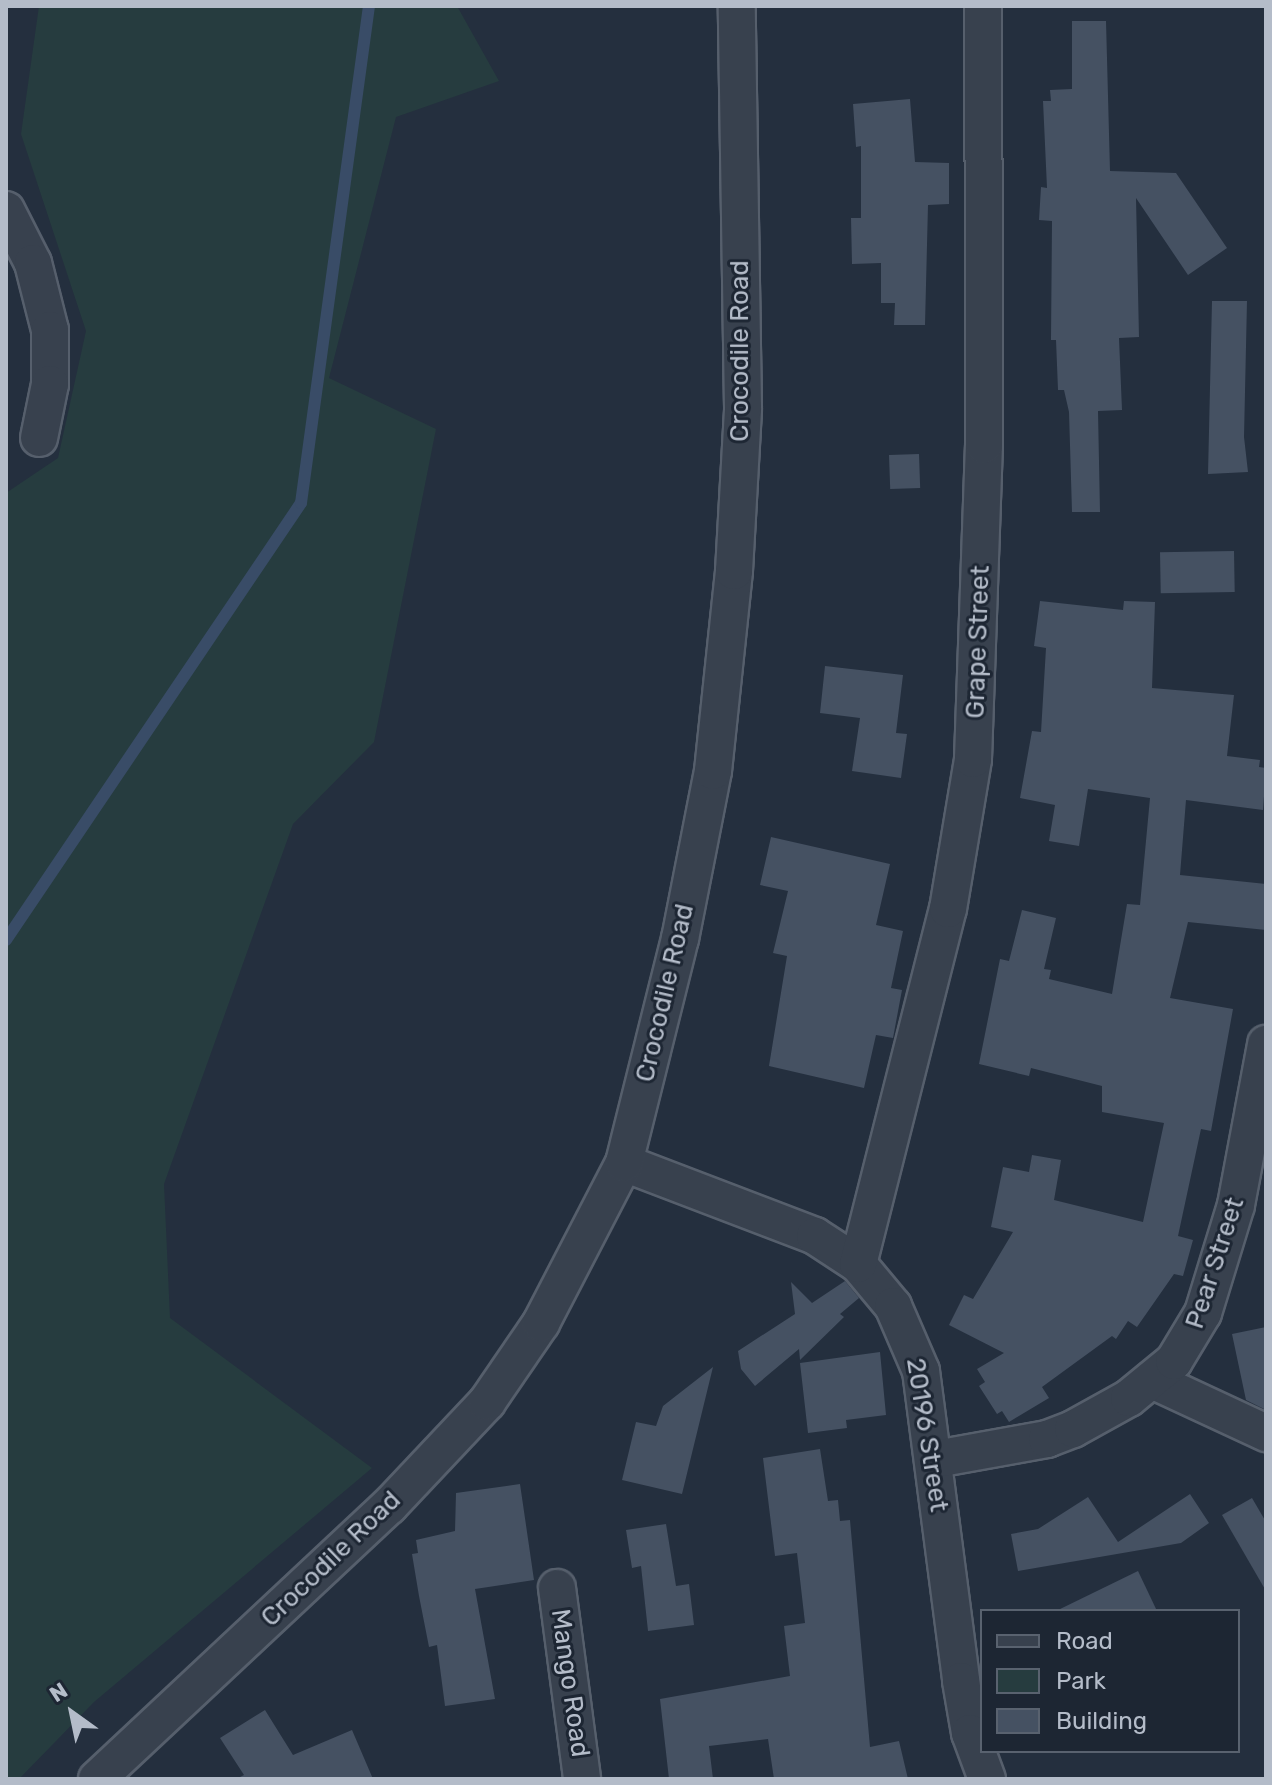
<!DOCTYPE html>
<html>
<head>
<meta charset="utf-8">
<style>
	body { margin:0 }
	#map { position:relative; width:1272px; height:1785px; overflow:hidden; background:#242f3e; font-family:Rubik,sans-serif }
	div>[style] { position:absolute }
	.green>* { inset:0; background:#263c3f }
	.stream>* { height:12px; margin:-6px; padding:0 6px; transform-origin:6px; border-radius:6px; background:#394c67 }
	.building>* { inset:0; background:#455162; transform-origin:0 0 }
	.roads { filter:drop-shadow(2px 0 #565f6c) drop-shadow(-2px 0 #565f6c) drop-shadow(0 2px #565f6c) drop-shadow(0 -2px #565f6c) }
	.minor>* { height:36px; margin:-18px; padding:0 18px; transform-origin:18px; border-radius:18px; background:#38414e }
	span { translate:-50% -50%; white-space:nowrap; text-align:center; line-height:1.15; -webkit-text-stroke:6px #1d2633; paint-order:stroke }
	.street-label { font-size:26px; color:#b4bcc9 }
	.frame { position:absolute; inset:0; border:8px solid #b4bcc9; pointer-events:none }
	.legend { position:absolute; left:980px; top:1609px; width:260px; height:144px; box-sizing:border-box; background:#1d2633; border:2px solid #59626f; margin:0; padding:10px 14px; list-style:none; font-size:24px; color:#b4bcc9 }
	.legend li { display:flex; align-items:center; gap:16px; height:40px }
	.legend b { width:40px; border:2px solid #59626f }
	.north { position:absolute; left:32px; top:1673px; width:80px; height:80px; -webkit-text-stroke:6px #1d2633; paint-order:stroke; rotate:327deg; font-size:22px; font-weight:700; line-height:32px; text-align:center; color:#b4bcc9 }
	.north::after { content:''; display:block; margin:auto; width:28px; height:36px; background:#b4bcc9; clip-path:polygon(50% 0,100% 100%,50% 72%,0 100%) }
</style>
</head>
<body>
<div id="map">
	<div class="green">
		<i style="clip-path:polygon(39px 6px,457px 6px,499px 81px,396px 117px,329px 378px,436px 429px,374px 742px,293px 824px,164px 1184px,170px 1318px,372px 1468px,94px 1702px,19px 1779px,6px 1779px,6px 493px,58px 458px,86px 331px,21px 134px)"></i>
	</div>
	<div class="stream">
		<i style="left:6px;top:940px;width:527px;rotate:-55.98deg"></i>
		<i style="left:301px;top:503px;width:502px;rotate:-82.21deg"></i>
	</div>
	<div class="building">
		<i style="clip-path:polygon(1072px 21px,1106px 21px,1110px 171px,1176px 173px,1227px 248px,1188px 275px,1136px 198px,1139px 337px,1119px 338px,1122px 410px,1098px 411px,1100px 512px,1072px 512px,1069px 412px,1064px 390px,1058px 390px,1056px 340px,1051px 340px,1052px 221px,1039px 220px,1041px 187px,1047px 188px,1043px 101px,1051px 101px,1050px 90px,1072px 89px)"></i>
		<i style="clip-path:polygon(910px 99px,915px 162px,949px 163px,949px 204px,928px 205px,925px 325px,894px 325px,895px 303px,881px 303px,881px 263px,852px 264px,851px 218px,861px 218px,861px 146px,856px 147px,853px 104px)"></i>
		<i style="clip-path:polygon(1212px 301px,1247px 301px,1244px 437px,1248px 472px,1208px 474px)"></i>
		<i style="left:919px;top:454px;width:34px;height:30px;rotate:88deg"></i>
		<i style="left:1234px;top:551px;width:41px;height:74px;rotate:89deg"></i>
		<i style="clip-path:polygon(1040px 601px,1123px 610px,1124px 601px,1155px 602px,1152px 688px,1234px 695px,1227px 756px,1260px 760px,1259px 767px,1266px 768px,1263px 810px,1186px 800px,1180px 875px,1266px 884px,1266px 930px,1188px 922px,1170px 998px,1233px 1009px,1211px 1131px,1201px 1129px,1178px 1236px,1193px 1240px,1183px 1276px,1174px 1274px,1137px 1327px,1128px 1321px,1116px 1339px,1112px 1336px,1042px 1387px,1049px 1398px,1009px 1422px,1002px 1411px,997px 1414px,979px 1386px,985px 1382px,977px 1369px,1004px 1353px,949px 1325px,964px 1295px,973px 1299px,1013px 1232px,991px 1227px,1003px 1167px,1029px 1172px,1032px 1155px,1061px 1160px,1054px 1200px,1143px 1222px,1164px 1123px,1102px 1112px,1102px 1086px,1031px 1068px,1029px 1076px,979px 1064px,1000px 959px,1009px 961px,1022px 910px,1056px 918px,1044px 969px,1051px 970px,1049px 979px,1112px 994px,1127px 904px,1140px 905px,1150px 798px,1088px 789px,1079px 846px,1049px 841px,1055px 805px,1020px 798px,1032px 731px,1041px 732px,1046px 648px,1034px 646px)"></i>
		<i style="clip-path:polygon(825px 666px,903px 675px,896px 733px,907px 734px,901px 778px,852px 771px,860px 718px,820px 713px)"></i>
		<i style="clip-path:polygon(771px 837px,890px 864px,876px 925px,903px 931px,891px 988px,902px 990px,893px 1038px,876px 1035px,864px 1088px,769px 1066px,787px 956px,773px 953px,788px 891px,760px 885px)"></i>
		<i style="clip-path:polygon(845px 1281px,859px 1298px,840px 1314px,844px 1317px,800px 1360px,799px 1349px,755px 1386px,741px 1369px,738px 1351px,795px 1314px,791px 1282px,812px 1303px)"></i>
		<i style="clip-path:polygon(1266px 1327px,1266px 1410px,1246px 1400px,1232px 1334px)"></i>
		<i style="clip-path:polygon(880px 1352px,886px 1415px,846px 1420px,847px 1428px,808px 1433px,800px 1363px)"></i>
		<i style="clip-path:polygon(713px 1367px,682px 1494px,622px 1480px,636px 1422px,656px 1426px,663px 1406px)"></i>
		<i style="clip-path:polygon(820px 1449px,828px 1501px,838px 1500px,840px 1521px,850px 1520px,870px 1747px,899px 1741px,908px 1779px,774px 1779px,768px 1739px,709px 1746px,713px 1779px,669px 1779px,660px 1699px,790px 1676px,784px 1626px,805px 1623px,797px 1553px,775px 1556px,763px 1458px)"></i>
		<i style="clip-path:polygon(520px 1484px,534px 1580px,475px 1589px,495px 1699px,445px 1706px,437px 1645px,429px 1647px,419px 1596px,412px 1554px,418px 1553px,416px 1540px,455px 1531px,456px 1493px)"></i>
		<i style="clip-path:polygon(1190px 1494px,1209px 1523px,1181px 1543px,1018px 1571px,1011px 1534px,1038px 1529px,1088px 1497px,1118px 1542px)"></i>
		<i style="clip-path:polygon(1252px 1498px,1266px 1522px,1266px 1591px,1222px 1515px)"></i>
		<i style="clip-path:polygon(666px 1524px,676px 1586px,689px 1584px,694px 1625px,648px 1631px,641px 1566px,632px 1568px,626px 1530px)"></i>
		<i style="clip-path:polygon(1138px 1571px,1157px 1611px,1056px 1611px)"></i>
		<i style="clip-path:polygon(265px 1710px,293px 1755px,352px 1730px,373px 1779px,236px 1779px,244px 1775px,220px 1738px)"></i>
	</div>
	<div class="roads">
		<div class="minor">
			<i style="left:6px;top:210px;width:59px;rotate:63deg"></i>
			<i style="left:33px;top:263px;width:69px;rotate:75.8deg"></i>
			<i style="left:50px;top:330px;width:54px;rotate:90deg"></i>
			<i style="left:50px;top:384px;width:55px;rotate:101.5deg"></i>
			<i style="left:624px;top:1163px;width:204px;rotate:20.9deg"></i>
			<i style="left:815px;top:1236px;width:51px;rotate:33.1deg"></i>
			<i style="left:858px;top:1264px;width:55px;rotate:50.2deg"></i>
			<i style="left:893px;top:1306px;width:71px;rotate:66.7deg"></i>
			<i style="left:921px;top:1371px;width:313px;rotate:82.6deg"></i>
			<i style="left:961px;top:1681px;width:53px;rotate:80.2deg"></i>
			<i style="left:970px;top:1733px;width:49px;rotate:69.7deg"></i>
			<i style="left:858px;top:1264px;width:366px;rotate:-75.8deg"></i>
			<i style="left:948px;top:909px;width:152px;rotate:-80.5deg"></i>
			<i style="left:973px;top:759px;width:314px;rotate:-88deg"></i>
			<i style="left:984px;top:445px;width:439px;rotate:-90.1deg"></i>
			<i style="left:1152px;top:1380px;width:126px;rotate:24.9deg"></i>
			<i style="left:936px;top:1459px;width:113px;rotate:-10.2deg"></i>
			<i style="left:1047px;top:1439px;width:28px;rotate:-21deg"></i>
			<i style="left:1073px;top:1429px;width:64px;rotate:-29deg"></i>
			<i style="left:1129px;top:1398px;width:58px;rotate:-39.4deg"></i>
			<i style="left:1174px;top:1361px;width:56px;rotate:-58.9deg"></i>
			<i style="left:1203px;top:1313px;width:113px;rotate:-73deg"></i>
			<i style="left:1236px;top:1205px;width:164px;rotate:-79.4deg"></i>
			<i style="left:557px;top:1588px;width:193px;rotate:82.5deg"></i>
			<i style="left:97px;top:1779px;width:400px;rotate:-43.1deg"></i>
			<i style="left:389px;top:1506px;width:143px;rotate:-46.7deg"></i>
			<i style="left:487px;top:1402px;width:96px;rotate:-55.6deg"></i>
			<i style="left:541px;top:1323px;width:180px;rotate:-62.6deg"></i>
			<i style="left:624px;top:1163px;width:231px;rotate:-76deg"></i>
			<i style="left:680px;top:939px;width:171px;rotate:-78.9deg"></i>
			<i style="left:713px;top:771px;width:201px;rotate:-84deg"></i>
			<i style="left:734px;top:571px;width:163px;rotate:-86.8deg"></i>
			<i style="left:743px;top:408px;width:402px;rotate:-90.9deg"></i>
		</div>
	</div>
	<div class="street-label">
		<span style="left:740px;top:351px;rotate:-90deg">Crocodile Road</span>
		<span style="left:978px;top:642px;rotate:-88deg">Grape Street</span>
		<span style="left:665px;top:993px;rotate:-77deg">Crocodile Road</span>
		<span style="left:1215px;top:1263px;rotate:-72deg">Pear Street</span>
		<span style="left:927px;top:1435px;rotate:81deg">20196 Street</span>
		<span style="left:331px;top:1559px;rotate:-44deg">Crocodile Road</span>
		<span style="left:570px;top:1683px;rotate:82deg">Mango Road</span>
	</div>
	<div class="frame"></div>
	<ul class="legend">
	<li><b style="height:10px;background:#38414e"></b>Road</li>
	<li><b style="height:22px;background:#263c3f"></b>Park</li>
	<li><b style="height:22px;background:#455162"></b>Building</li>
	</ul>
	<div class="north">N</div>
</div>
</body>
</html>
